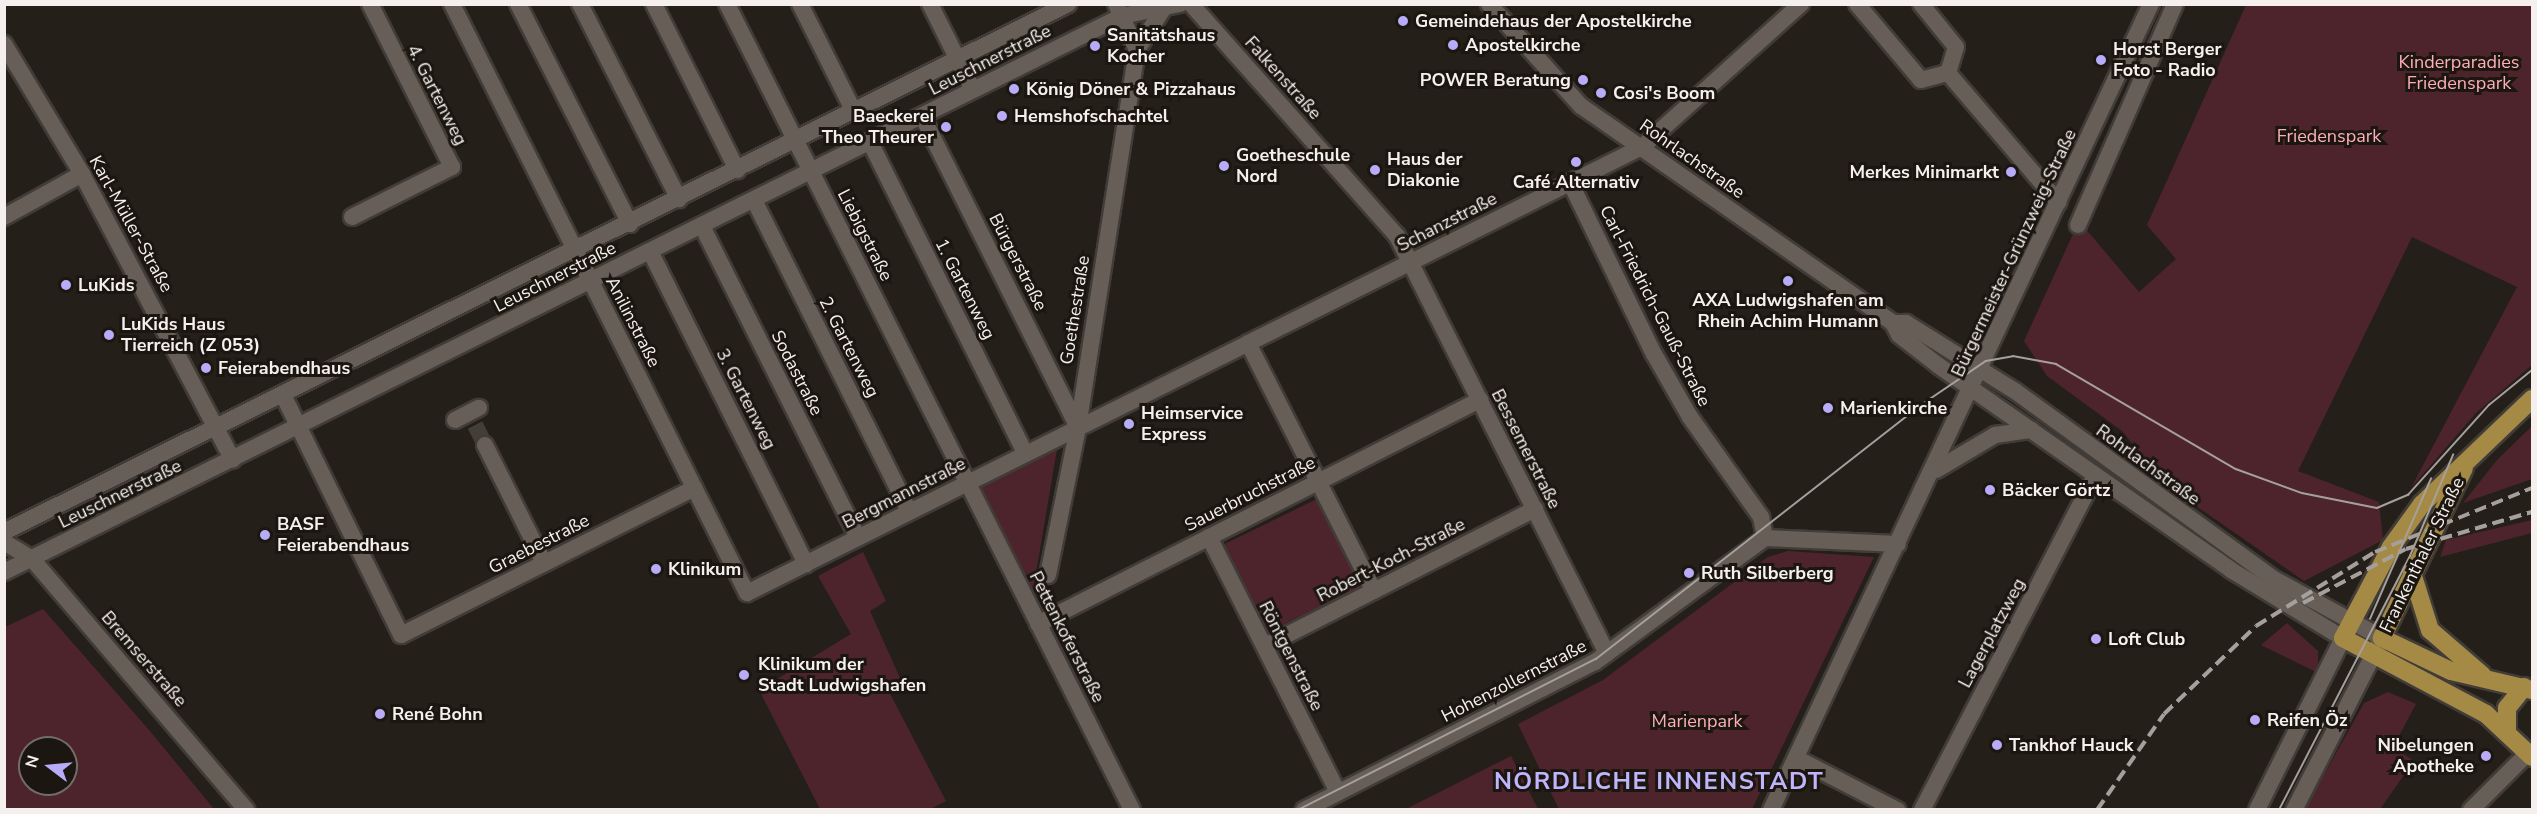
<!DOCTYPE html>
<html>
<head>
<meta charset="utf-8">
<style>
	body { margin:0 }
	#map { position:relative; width:2537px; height:814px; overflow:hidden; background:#251f19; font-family:"Nunito Sans",sans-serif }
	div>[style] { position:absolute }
	.green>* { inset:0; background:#4e242c; transform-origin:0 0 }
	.minor-tunnel>* { height:16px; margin-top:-8px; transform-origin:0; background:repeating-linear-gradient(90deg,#443e39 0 16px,transparent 0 24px) }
	.roads { filter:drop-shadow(2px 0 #413c38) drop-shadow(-2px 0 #413c38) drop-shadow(0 2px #413c38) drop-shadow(0 -2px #413c38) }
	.minor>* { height:16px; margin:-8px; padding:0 8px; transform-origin:8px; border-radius:8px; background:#665e57 }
	.major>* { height:18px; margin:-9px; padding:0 9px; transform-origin:9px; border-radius:9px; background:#a58a46 }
	.tram>* { height:1.5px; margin:-0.75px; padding:0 0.75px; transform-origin:0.75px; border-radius:0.75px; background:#a6a09c }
	.rail>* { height:4px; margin-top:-2px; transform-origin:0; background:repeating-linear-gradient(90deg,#a6a09c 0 12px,transparent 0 18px) }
	.dots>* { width:16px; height:16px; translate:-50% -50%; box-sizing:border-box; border:3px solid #1c1610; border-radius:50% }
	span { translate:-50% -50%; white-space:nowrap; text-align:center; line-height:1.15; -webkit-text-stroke:6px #1c1610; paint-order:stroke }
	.poi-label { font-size:18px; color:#f5f0ed; font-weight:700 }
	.left { translate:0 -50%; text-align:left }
	.right { translate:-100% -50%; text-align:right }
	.street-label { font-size:18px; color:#f5f0ed }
	.park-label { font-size:18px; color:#feaeb9 }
	.district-label { font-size:24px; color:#c0b4fb; font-weight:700; letter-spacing:1.5px }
	.frame { position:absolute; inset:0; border:6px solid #f5f0ed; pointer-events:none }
	.north { position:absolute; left:18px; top:736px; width:60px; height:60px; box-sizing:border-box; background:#1c1610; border:2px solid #736d68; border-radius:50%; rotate:286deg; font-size:16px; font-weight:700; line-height:24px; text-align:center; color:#f5f0ed }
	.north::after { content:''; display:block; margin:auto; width:21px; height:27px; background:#b8abf7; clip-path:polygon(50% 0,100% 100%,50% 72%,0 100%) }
</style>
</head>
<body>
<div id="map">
	<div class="green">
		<i style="clip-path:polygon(2246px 5px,2532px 5px,2532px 365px,2476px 413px,2411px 488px,2517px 287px,2412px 237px,2298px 471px,2379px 502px,2383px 540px,2304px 581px,2166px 485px,2122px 431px,2047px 376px,2024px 341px,2079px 221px,2139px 292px,2176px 259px,2147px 225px)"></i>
		<i style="clip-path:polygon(2532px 426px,2532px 479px,2463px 503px,2497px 460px)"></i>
		<i style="clip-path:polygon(1057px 449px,1032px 597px,976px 487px)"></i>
		<i style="left:1321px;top:497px;width:98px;height:113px;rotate:64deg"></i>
		<i style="clip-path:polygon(2532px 520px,2532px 533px,2440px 557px,2446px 540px)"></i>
		<i style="clip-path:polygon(1788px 551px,1874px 557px,1752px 809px,1559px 809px,1518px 724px,1603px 680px,1768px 557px)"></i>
		<i style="clip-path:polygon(863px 552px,886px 601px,870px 611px,900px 678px,886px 686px,946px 801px,931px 809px,820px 809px,759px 690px,851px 634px,818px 576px)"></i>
		<i style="clip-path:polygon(evenodd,43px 609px,149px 730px,214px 809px,5px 809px,5px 627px,43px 609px,30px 748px,66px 748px,66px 784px,30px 784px,30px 748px)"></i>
		<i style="clip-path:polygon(2287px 623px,2318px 651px,2318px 673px,2261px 645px)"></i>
		<i style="clip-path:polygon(2388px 692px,2416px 704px,2393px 747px,2414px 761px,2380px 809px,2305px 809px,2364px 703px)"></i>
		<i style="clip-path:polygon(1511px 756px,1538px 809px,1409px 809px,1408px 808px)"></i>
	</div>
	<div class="minor-tunnel">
		<i style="left:475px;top:425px;width:22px;rotate:63deg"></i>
	</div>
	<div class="roads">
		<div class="minor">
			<i style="left:452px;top:4px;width:659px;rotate:63.4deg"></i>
			<i style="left:747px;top:593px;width:1000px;rotate:-26.49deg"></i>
			<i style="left:1642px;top:147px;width:214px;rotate:-42deg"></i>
			<i style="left:518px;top:4px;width:247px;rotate:63deg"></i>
			<i style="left:580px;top:4px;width:219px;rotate:63.1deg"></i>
			<i style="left:654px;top:4px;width:186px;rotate:63.4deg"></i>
			<i style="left:727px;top:4px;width:902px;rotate:63.32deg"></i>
			<i style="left:800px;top:4px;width:121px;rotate:63.4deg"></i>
			<i style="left:930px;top:4px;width:96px;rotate:63.4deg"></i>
			<i style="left:1116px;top:4px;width:51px;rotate:65.5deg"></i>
			<i style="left:1191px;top:4px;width:310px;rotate:48.4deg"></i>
			<i style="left:1397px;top:236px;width:467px;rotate:63.3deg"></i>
			<i style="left:1489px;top:4px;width:137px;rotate:48deg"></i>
			<i style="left:1581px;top:106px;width:380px;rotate:34.8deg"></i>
			<i style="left:1893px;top:323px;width:13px;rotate:63deg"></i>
			<i style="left:1899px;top:335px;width:51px;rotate:37.8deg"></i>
			<i style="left:1939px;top:366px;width:356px;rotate:34.9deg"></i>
			<i style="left:2231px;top:570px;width:131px;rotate:31.3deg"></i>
			<i style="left:2343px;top:638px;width:192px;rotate:116.6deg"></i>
			<i style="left:1857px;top:4px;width:99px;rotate:49.9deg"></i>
			<i style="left:1921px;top:80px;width:28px;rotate:-15deg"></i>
			<i style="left:1948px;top:73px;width:27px;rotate:-73deg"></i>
			<i style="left:1956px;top:47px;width:55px;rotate:-129.1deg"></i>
			<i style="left:4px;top:44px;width:152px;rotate:59deg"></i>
			<i style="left:82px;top:174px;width:323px;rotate:62.2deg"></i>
			<i style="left:1948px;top:73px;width:170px;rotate:49.5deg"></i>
			<i style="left:922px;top:116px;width:348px;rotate:63.4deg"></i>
			<i style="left:870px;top:142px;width:347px;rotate:63.5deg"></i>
			<i style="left:1570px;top:182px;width:191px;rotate:64deg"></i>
			<i style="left:1654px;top:354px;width:73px;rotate:60.3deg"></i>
			<i style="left:1690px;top:417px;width:123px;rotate:54.6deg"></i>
			<i style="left:1761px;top:517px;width:21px;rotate:79deg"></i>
			<i style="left:754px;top:200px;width:347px;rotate:63.5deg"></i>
			<i style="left:4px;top:217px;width:89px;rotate:-28.9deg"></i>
			<i style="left:352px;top:217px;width:112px;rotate:-26.6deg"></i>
			<i style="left:452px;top:167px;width:182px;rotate:-116.7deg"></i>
			<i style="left:2078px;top:225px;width:241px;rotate:-66.3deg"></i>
			<i style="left:702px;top:226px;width:348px;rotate:63.4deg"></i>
			<i style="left:650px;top:251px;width:350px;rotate:63.5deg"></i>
			<i style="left:1893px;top:323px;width:13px"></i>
			<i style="left:1906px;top:323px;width:128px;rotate:32deg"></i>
			<i style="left:2015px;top:391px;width:320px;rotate:36deg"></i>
			<i style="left:2274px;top:579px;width:123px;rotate:28.6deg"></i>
			<i style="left:2382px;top:638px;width:193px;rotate:117.1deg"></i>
			<i style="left:1248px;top:343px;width:278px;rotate:63.1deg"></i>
			<i style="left:284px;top:397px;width:265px;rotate:63.8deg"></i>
			<i style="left:401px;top:635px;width:328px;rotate:-26.6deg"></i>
			<i style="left:455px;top:420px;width:27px;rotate:-27deg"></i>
			<i style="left:485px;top:445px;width:132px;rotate:63.4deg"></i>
			<i style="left:1936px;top:470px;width:69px;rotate:-30.7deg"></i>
			<i style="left:1995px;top:435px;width:37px;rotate:-8deg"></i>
			<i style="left:4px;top:532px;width:1188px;rotate:-26.39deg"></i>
			<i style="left:1209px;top:537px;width:286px;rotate:63.2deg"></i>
			<i style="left:4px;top:542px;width:33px;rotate:31deg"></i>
			<i style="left:32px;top:559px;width:330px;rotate:49.5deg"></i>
			<i style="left:4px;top:572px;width:1249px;rotate:-26.44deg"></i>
			<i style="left:1122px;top:16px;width:59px;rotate:-11.7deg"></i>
			<i style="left:1048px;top:575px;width:151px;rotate:-78.5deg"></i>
			<i style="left:1078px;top:427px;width:382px;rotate:-81.1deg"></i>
			<i style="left:1137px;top:50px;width:49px;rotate:-57.6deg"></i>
			<i style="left:1038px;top:624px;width:496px;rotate:-26.9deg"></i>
			<i style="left:1265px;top:646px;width:303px;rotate:-26.9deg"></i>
			<i style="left:1796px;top:758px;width:114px;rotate:27.2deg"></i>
			<i style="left:1304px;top:810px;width:326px;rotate:-27deg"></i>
			<i style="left:1595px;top:662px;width:210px;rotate:-36.1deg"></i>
			<i style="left:1765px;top:538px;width:133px;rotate:2.6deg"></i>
			<i style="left:1771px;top:810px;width:891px;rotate:-64.76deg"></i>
			<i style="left:1922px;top:810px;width:377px;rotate:-62.6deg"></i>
			<i style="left:2471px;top:810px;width:82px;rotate:-45deg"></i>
		</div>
		<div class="major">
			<i style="left:2532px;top:399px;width:152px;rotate:136.3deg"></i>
			<i style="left:2422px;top:504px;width:53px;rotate:125.8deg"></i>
			<i style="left:2391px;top:547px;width:103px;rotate:117.8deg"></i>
			<i style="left:2343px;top:638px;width:162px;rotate:28deg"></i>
			<i style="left:2486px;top:714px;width:63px;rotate:43.1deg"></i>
			<i style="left:2464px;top:468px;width:189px;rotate:115.8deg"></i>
			<i style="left:2382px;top:638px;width:76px;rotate:25.6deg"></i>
			<i style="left:2451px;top:671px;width:83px;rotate:13.2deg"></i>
			<i style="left:2412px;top:573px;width:60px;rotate:72.5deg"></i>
			<i style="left:2430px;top:630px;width:69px;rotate:40.9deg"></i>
			<i style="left:2507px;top:729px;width:21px;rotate:-90deg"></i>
			<i style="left:2507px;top:708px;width:27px;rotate:-51deg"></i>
		</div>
	</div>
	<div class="tram">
		<i style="left:2370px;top:619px;width:153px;rotate:-66.5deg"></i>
		<i style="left:1298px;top:810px;width:334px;rotate:-26.9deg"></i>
		<i style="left:1596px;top:659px;width:412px;rotate:-38deg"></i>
		<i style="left:1921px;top:405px;width:78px;rotate:-34.1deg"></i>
		<i style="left:1986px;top:361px;width:27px;rotate:-10deg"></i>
		<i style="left:2013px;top:356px;width:44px;rotate:10.5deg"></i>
		<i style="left:2056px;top:364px;width:208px;rotate:30.3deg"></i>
		<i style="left:2236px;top:469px;width:70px;rotate:20deg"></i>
		<i style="left:2302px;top:493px;width:76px;rotate:11.3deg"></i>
		<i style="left:2377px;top:508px;width:34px;rotate:-23deg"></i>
		<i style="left:2408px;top:495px;width:121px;rotate:-48deg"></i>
		<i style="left:2489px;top:405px;width:55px;rotate:-39.1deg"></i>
		<i style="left:2279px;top:810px;width:286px;rotate:-62.7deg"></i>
		<i style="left:2410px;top:556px;width:110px;rotate:-66.9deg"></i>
	</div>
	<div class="rail">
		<i style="left:2303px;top:603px;width:116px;rotate:-27.7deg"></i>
		<i style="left:2406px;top:549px;width:131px;rotate:-16.4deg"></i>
		<i style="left:2097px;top:810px;width:117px;rotate:-55.1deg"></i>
		<i style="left:2164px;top:714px;width:127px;rotate:-43.7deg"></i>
		<i style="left:2256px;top:626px;width:140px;rotate:-31.9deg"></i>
		<i style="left:2375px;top:552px;width:170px;rotate:-22.2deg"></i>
	</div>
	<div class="dots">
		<i style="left:1403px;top:21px;background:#b8abf7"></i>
		<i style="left:1453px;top:45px;background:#b8abf7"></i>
		<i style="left:1095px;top:46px;background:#b8abf7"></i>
		<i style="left:2101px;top:60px;background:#b8abf7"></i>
		<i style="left:1583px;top:80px;background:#b8abf7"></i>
		<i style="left:1014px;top:89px;background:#b8abf7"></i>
		<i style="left:1601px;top:93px;background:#b8abf7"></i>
		<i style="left:1002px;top:116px;background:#b8abf7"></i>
		<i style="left:946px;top:127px;background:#b8abf7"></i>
		<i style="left:1576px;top:162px;background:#b8abf7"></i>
		<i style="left:1224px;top:166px;background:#b8abf7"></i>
		<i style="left:1375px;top:170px;background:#b8abf7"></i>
		<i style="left:2011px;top:172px;background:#b8abf7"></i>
		<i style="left:1788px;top:281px;background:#b8abf7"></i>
		<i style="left:66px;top:285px;background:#b8abf7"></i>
		<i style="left:109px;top:335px;background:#b8abf7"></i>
		<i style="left:206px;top:368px;background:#b8abf7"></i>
		<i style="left:1828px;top:408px;background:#b8abf7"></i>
		<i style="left:1129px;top:424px;background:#b8abf7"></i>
		<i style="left:1990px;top:490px;background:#b8abf7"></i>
		<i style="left:265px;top:535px;background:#b8abf7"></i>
		<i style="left:656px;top:569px;background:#b8abf7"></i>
		<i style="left:1689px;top:573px;background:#b8abf7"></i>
		<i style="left:2096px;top:639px;background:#b8abf7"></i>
		<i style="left:744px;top:675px;background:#b8abf7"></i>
		<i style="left:380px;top:714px;background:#b8abf7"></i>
		<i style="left:2255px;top:720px;background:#b8abf7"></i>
		<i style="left:1997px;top:745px;background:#b8abf7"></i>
		<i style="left:2486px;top:756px;background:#b8abf7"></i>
	</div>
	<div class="poi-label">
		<span class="left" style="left:1415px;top:21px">Gemeindehaus der Apostelkirche</span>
		<span class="left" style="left:1107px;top:46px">Sanitätshaus<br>Kocher</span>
		<span class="left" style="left:1465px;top:45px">Apostelkirche</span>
		<span class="left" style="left:2113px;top:60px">Horst Berger<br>Foto - Radio</span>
		<span class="right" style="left:1571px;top:80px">POWER Beratung</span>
		<span class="left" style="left:1026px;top:89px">König Döner &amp; Pizzahaus</span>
		<span class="left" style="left:1613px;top:93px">Cosi's Boom</span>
		<span class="left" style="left:1014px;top:116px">Hemshofschachtel</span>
		<span class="right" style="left:934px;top:127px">Baeckerei<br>Theo Theurer</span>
		<span class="left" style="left:1236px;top:166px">Goetheschule<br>Nord</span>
		<span class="left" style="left:1387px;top:170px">Haus der<br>Diakonie</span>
		<span class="right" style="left:1999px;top:172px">Merkes Minimarkt</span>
		<span style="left:1576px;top:182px">Café Alternativ</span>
		<span class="left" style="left:78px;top:285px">LuKids</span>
		<span style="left:1788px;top:311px">AXA Ludwigshafen am<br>Rhein Achim Humann</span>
		<span class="left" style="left:121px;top:335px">LuKids Haus<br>Tierreich (Z 053)</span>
		<span class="left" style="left:218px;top:368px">Feierabendhaus</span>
		<span class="left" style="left:1840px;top:408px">Marienkirche</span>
		<span class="left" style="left:1141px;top:424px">Heimservice<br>Express</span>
		<span class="left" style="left:2002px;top:490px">Bäcker Görtz</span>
		<span class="left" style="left:277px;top:535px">BASF<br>Feierabendhaus</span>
		<span class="left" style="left:668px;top:569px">Klinikum</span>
		<span class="left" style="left:1701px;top:573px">Ruth Silberberg</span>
		<span class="left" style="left:2108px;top:639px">Loft Club</span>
		<span class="left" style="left:758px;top:675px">Klinikum der<br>Stadt Ludwigshafen</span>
		<span class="left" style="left:392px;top:714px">René Bohn</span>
		<span class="left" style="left:2267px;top:720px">Reifen Öz</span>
		<span class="left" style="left:2009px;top:745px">Tankhof Hauck</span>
		<span class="right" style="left:2474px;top:756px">Nibelungen<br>Apotheke</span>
	</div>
	<div class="street-label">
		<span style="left:990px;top:60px;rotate:-27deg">Leuschnerstraße</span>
		<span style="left:1283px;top:78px;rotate:48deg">Falkenstraße</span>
		<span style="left:437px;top:95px;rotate:63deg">4. Gartenweg</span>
		<span style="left:1692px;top:159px;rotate:35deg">Rohrlachstraße</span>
		<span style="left:1447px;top:222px;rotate:-27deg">Schanzstraße</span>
		<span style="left:131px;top:224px;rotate:61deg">Karl-Müller-Straße</span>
		<span style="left:865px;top:235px;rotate:63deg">Liebigstraße</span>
		<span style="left:2014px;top:253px;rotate:-65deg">Bürgermeister-Grünzweig-Straße</span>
		<span style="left:1018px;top:262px;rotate:63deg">Bürgerstraße</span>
		<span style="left:555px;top:277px;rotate:-27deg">Leuschnerstraße</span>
		<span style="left:965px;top:289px;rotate:63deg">1. Gartenweg</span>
		<span style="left:1655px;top:306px;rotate:63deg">Carl-Friedrich-Gauß-Straße</span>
		<span style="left:1075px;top:310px;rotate:-81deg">Goethestraße</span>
		<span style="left:633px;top:322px;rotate:63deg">Anilinstraße</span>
		<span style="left:849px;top:347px;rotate:63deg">2. Gartenweg</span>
		<span style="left:797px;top:373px;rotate:63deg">Sodastraße</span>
		<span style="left:746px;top:399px;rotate:63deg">3. Gartenweg</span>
		<span style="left:1526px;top:449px;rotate:63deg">Bessemerstraße</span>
		<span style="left:2148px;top:465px;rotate:36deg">Rohrlachstraße</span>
		<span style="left:904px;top:493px;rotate:-27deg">Bergmannstraße</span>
		<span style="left:120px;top:494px;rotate:-26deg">Leuschnerstraße</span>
		<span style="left:1250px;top:494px;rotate:-27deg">Sauerbruchstraße</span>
		<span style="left:539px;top:544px;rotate:-27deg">Graebestraße</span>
		<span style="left:2422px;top:555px;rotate:-64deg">Frankenthaler Straße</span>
		<span style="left:1391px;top:560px;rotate:-27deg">Robert-Koch-Straße</span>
		<span style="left:1992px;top:633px;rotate:-62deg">Lagerplatzweg</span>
		<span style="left:1067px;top:637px;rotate:63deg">Pettenkoferstraße</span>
		<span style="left:1291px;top:656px;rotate:63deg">Röntgenstraße</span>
		<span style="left:144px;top:659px;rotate:49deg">Bremserstraße</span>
		<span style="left:1514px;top:681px;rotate:-27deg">Hohenzollernstraße</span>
	</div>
	<div class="park-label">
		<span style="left:2459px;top:73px">Kinderparadies<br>Friedenspark</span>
		<span style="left:2329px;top:136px">Friedenspark</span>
		<span style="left:1697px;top:721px">Marienpark</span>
	</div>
	<div class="district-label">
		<span style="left:1659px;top:782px">NÖRDLICHE INNENSTADT</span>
	</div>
	<div class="frame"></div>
	<div class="north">N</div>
</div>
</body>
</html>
